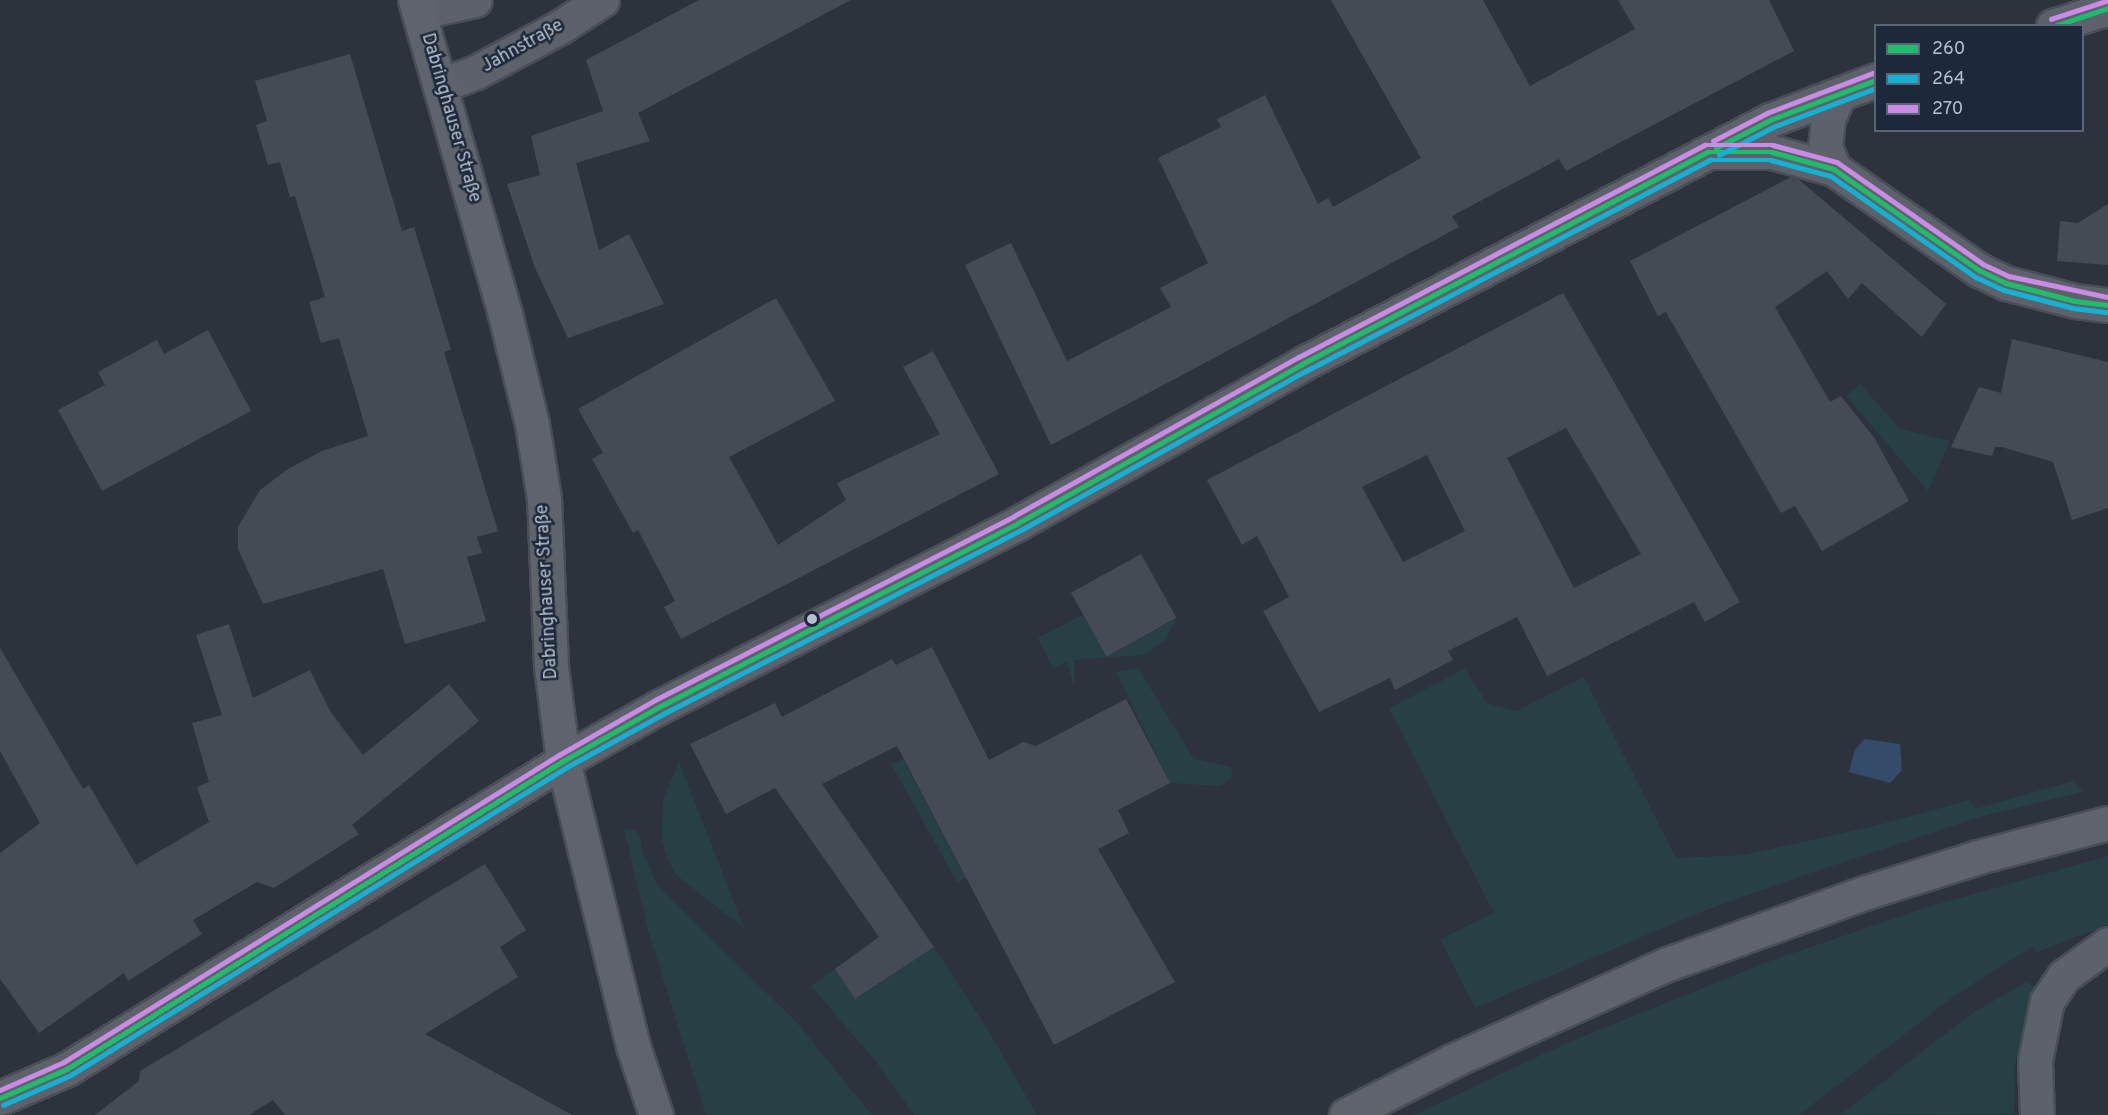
<!DOCTYPE html>
<html>
<head>
<meta charset="utf-8">
<style>
	body { margin:0 }
	#map { position:relative; width:2108px; height:1115px; overflow:hidden; background:#2c333d; font-family:Overpass,sans-serif }
	div>[style] { position:absolute }
	.green>* { inset:0; background:#274045 }
	.water>* { inset:0; background:#354b6a }
	.building>* { inset:0; background:#454b54; transform-origin:0 0 }
	.roads { filter:drop-shadow(2px 0 #494e55) drop-shadow(-2px 0 #494e55) drop-shadow(0 2px #494e55) drop-shadow(0 -2px #494e55) }
	.minor>* { height:33px; margin:-16.5px; padding:0 16.5px; transform-origin:16.5px; border-radius:16.5px; background:#5d626a }
	.major>* { height:33px; margin:-16.5px; padding:0 16.5px; transform-origin:16.5px; border-radius:16.5px; background:#5f646c }
	.bus-1>* { height:4.5px; margin:-2.25px; padding:0 2.25px; transform-origin:2.25px; border-radius:2.25px; background:#20bc6c }
	.bus-2>* { height:4.5px; margin:-2.25px; padding:0 2.25px; transform-origin:2.25px; border-radius:2.25px; background:#13b2d5 }
	.bus-3>* { height:4.5px; margin:-2.25px; padding:0 2.25px; transform-origin:2.25px; border-radius:2.25px; background:#ca8be6 }
	.dots>* { width:16px; height:16px; translate:-50% -50%; box-sizing:border-box; border:3px solid #1d293a; border-radius:50% }
	span { translate:-50% -50%; white-space:nowrap; text-align:center; line-height:1.15; -webkit-text-stroke:5px #1d293a; paint-order:stroke }
	.street-label { font-size:18px; color:#b6bfce }
	.legend { position:absolute; left:1874px; top:24px; width:210px; height:108px; box-sizing:border-box; background:#1d293a; border:2px solid #5a6575; margin:0; padding:8px 10px; list-style:none; font-size:18px; color:#b6bfce }
	.legend li { display:flex; align-items:center; gap:12px; height:30px }
	.legend b { width:30px; border:2px solid #5a6575 }
</style>
</head>
<body>
<div id="map">
	<div class="green">
		<i style="clip-path:polygon(1860px 384px,1900px 429px,1950px 441px,1928px 491px,1846px 396px)"></i>
		<i style="clip-path:polygon(1083px 615px,1106px 657px,1177px 618px,1164px 641px,1143px 655px,1074px 660px,1074px 689px,1067px 662px,1053px 668px,1038px 638px)"></i>
		<i style="clip-path:polygon(1138px 668px,1194px 759px,1231px 767px,1232px 777px,1220px 786px,1170px 783px,1116px 672px)"></i>
		<i style="clip-path:polygon(1465px 669px,1487px 703px,1516px 711px,1584px 677px,1676px 858px,1744px 855px,1875px 826px,1970px 800px,1975px 809px,2073px 781px,2083px 792px,1982px 816px,1804px 875px,1698px 913px,1475px 1008px,1440px 939px,1494px 913px,1389px 708px)"></i>
		<i style="clip-path:polygon(903px 759px,966px 878px,957px 882px,891px 764px)"></i>
		<i style="clip-path:polygon(679px 762px,744px 928px,676px 875px,667px 858px,662px 840px,663px 801px)"></i>
		<i style="clip-path:polygon(624px 829px,635px 830px,640px 836px,642px 851px,657px 885px,798px 1024px,872px 1115px,706px 1115px,648px 930px)"></i>
		<i style="clip-path:polygon(2108px 856px,2108px 925px,2037px 952px,2033px 946px,1954px 996px,1799px 1115px,1414px 1115px,1567px 1043px,1767px 962px,1928px 907px)"></i>
		<i style="clip-path:polygon(934px 947px,988px 1030px,1037px 1115px,914px 1115px,877px 1063px,811px 986px,835px 969px,856px 999px)"></i>
		<i style="clip-path:polygon(2027px 982px,2034px 987px,2015px 1065px,2014px 1114px,1840px 1115px,1974px 1012px)"></i>
	</div>
	<div class="water">
		<i style="clip-path:polygon(1865px 739px,1900px 744px,1902px 770px,1890px 783px,1849px 772px,1855px 749px)"></i>
	</div>
	<div class="building">
		<i style="clip-path:polygon(699px 0,851px 0,638px 113px,650px 141px,576px 163px,599px 250px,629px 234px,664px 304px,568px 338px,535px 268px,507px 184px,540px 175px,531px 136px,603px 111px,586px 60px)"></i>
		<i style="clip-path:polygon(1331px 0,1483px 0,1530px 86px,1635px 29px,1618px 0,1769px 0,1794px 51px,1566px 171px,1559px 159px,1452px 216px,1459px 227px,1051px 445px,965px 265px,1011px 243px,1067px 361px,1171px 307px,1160px 288px,1208px 263px,1158px 158px,1221px 127px,1217px 119px,1265px 95px,1318px 204px,1328px 198px,1333px 207px,1421px 158px)"></i>
		<i style="clip-path:polygon(350px 54px,402px 231px,414px 227px,451px 350px,444px 352px,498px 531px,477px 537px,482px 553px,467px 557px,486px 621px,405px 644px,383px 569px,263px 604px,238px 549px,238px 527px,260px 490px,288px 469px,322px 451px,368px 436px,339px 338px,321px 343px,309px 302px,325px 297px,295px 196px,290px 197px,280px 162px,268px 165px,256px 125px,267px 121px,255px 81px)"></i>
		<i style="clip-path:polygon(1791px 177px,1798px 179px,1946px 304px,1922px 337px,1862px 283px,1848px 299px,1827px 271px,1775px 307px,1830px 402px,1841px 396px,1875px 439px,1909px 501px,1822px 551px,1795px 506px,1781px 513px,1666px 312px,1658px 316px,1630px 261px)"></i>
		<i style="clip-path:polygon(2108px 204px,2108px 265px,2057px 261px,2060px 221px,2078px 223px)"></i>
		<i style="clip-path:polygon(evenodd,1563px 293px,1740px 602px,1705px 622px,1694px 602px,1547px 676px,1517px 617px,1448px 651px,1453px 660px,1395px 690px,1390px 678px,1319px 712px,1263px 611px,1289px 597px,1257px 536px,1242px 545px,1207px 480px,1563px 293px,1566px 428px,1641px 554px,1574px 588px,1507px 458px,1566px 428px,1563px 293px,1427px 455px,1465px 531px,1403px 562px,1362px 487px,1427px 455px)"></i>
		<i style="clip-path:polygon(776px 298px,835px 401px,729px 457px,778px 545px,846px 500px,837px 483px,940px 434px,903px 367px,933px 351px,999px 474px,681px 639px,664px 607px,675px 601px,638px 530px,633px 533px,592px 459px,603px 453px,578px 409px)"></i>
		<i style="clip-path:polygon(208px 330px,251px 411px,102px 491px,58px 410px,105px 385px,98px 372px,157px 340px,164px 354px)"></i>
		<i style="clip-path:polygon(2012px 339px,2108px 362px,2108px 508px,2072px 520px,2053px 462px,2002px 447px,1995px 447px,1992px 456px,1951px 447px,1979px 387px,2001px 393px)"></i>
		<i style="left:1141px;top:554px;width:73px;height:80px;rotate:61deg"></i>
		<i style="clip-path:polygon(229px 624px,253px 698px,310px 670px,330px 711px,363px 755px,449px 684px,479px 721px,352px 825px,359px 834px,274px 888px,257px 882px,193px 920px,202px 934px,128px 981px,124px 973px,39px 1033px,0 979px,0 853px,40px 823px,0 751px,0 648px,83px 789px,89px 785px,136px 865px,209px 822px,197px 787px,209px 782px,192px 723px,222px 715px,196px 635px)"></i>
		<i style="clip-path:polygon(932px 647px,989px 760px,1023px 742px,1036px 746px,1126px 699px,1170px 783px,1118px 810px,1129px 833px,1098px 849px,1175px 982px,1054px 1045px,897px 746px,822px 784px,934px 947px,855px 999px,835px 969px,879px 937px,775px 788px,726px 814px,690px 744px,775px 703px,782px 717px,892px 659px,896px 665px)"></i>
		<i style="clip-path:polygon(485px 864px,526px 930px,500px 947px,518px 977px,425px 1034px,572px 1115px,285px 1115px,273px 1100px,249px 1115px,95px 1115px,139px 1081px,140px 1071px)"></i>
	</div>
	<div class="roads">
		<div class="minor">
			<i style="left:419px;top:12px;width:57px;rotate:-12.1deg"></i>
			<i style="left:2053px;top:26px;width:58px;rotate:-18.1deg"></i>
			<i style="left:441px;top:85px;width:37px;rotate:-20deg"></i>
			<i style="left:476px;top:72px;width:95px;rotate:-28.2deg"></i>
			<i style="left:560px;top:27px;width:50px;rotate:-32.7deg"></i>
			<i style="left:1839px;top:94px;width:27px;rotate:114deg"></i>
			<i style="left:1828px;top:119px;width:28px;rotate:96deg"></i>
			<i style="left:1825px;top:147px;width:24px;rotate:68deg"></i>
			<i style="left:1834px;top:169px;width:177px;rotate:34.9deg"></i>
			<i style="left:1979px;top:270px;width:30px;rotate:26deg"></i>
			<i style="left:2006px;top:283px;width:71px;rotate:14.6deg"></i>
			<i style="left:2075px;top:301px;width:33px;rotate:7deg"></i>
			<i style="left:1713px;top:152px;width:59px"></i>
			<i style="left:1772px;top:152px;width:64px;rotate:15.3deg"></i>
			<i style="left:0;top:1098px;width:73px;rotate:-23.4deg"></i>
			<i style="left:67px;top:1069px;width:584px;rotate:-31.84deg"></i>
			<i style="left:563px;top:761px;width:110px;rotate:-29.4deg"></i>
			<i style="left:659px;top:707px;width:403px;rotate:-27.1deg"></i>
			<i style="left:1018px;top:523px;width:325px;rotate:-29.2deg"></i>
			<i style="left:1302px;top:364px;width:528px;rotate:-27.54deg"></i>
			<i style="left:1770px;top:120px;width:113px;rotate:-20.7deg"></i>
			<i style="left:2037px;top:1115px;width:54px;rotate:-92.1deg"></i>
			<i style="left:2035px;top:1061px;width:61px;rotate:-78.7deg"></i>
			<i style="left:2047px;top:1001px;width:30px;rotate:-56deg"></i>
			<i style="left:2064px;top:976px;width:54px;rotate:-36deg"></i>
		</div>
		<div class="major">
			<i style="left:415px;top:0;width:327px;rotate:74deg"></i>
			<i style="left:505px;top:314px;width:113px;rotate:76.2deg"></i>
			<i style="left:532px;top:424px;width:75px;rotate:80.8deg"></i>
			<i style="left:544px;top:498px;width:168px;rotate:87.6deg"></i>
			<i style="left:551px;top:666px;width:96px;rotate:82.8deg"></i>
			<i style="left:563px;top:761px;width:293px;rotate:76.2deg"></i>
			<i style="left:633px;top:1046px;width:73px;rotate:71.6deg"></i>
			<i style="left:1346px;top:1115px;width:119px;rotate:-27deg"></i>
			<i style="left:1452px;top:1061px;width:234px;rotate:-24.3deg"></i>
			<i style="left:1665px;top:965px;width:212px;rotate:-19.9deg"></i>
			<i style="left:1864px;top:893px;width:120px;rotate:-17.5deg"></i>
			<i style="left:1978px;top:857px;width:134px;rotate:-14.7deg"></i>
		</div>
	</div>
	<div class="bus-1">
		<i style="left:2055px;top:26px;width:56px;rotate:-18.8deg"></i>
		<i style="left:1716px;top:148px;width:61px;rotate:-27.4deg"></i>
		<i style="left:1770px;top:120px;width:113px;rotate:-20.7deg"></i>
		<i style="left:0;top:1098px;width:73px;rotate:-23.4deg"></i>
		<i style="left:67px;top:1069px;width:584px;rotate:-31.84deg"></i>
		<i style="left:563px;top:761px;width:110px;rotate:-29.4deg"></i>
		<i style="left:659px;top:707px;width:403px;rotate:-27.1deg"></i>
		<i style="left:1018px;top:523px;width:325px;rotate:-29.2deg"></i>
		<i style="left:1302px;top:364px;width:458px;rotate:-27.6deg"></i>
		<i style="left:1708px;top:152px;width:64px"></i>
		<i style="left:1772px;top:152px;width:64px;rotate:15.3deg"></i>
		<i style="left:1834px;top:169px;width:177px;rotate:34.9deg"></i>
		<i style="left:1979px;top:270px;width:30px;rotate:26deg"></i>
		<i style="left:2006px;top:283px;width:71px;rotate:14.6deg"></i>
		<i style="left:2075px;top:301px;width:33px;rotate:7deg"></i>
	</div>
	<div class="bus-2">
		<i style="left:1719px;top:155px;width:61px;rotate:-27.4deg"></i>
		<i style="left:1773px;top:127px;width:110px;rotate:-20.7deg"></i>
		<i style="left:3px;top:1105px;width:74px;rotate:-23.8deg"></i>
		<i style="left:71px;top:1075px;width:584px;rotate:-31.84deg"></i>
		<i style="left:567px;top:767px;width:110px;rotate:-28.9deg"></i>
		<i style="left:663px;top:714px;width:403px;rotate:-27.2deg"></i>
		<i style="left:1021px;top:530px;width:326px;rotate:-29.2deg"></i>
		<i style="left:1306px;top:371px;width:456px;rotate:-27.6deg"></i>
		<i style="left:1710px;top:160px;width:61px"></i>
		<i style="left:1771px;top:160px;width:62px;rotate:14.9deg"></i>
		<i style="left:1831px;top:176px;width:177px;rotate:34.9deg"></i>
		<i style="left:1976px;top:277px;width:31px;rotate:25deg"></i>
		<i style="left:2004px;top:290px;width:71px;rotate:14.6deg"></i>
		<i style="left:2073px;top:308px;width:34px;rotate:7deg"></i>
	</div>
	<div class="bus-3">
		<i style="left:2051px;top:19px;width:58px;rotate:-18.1deg"></i>
		<i style="left:1713px;top:141px;width:61px;rotate:-27.4deg"></i>
		<i style="left:1767px;top:113px;width:113px;rotate:-20.7deg"></i>
		<i style="left:0;top:1090px;width:70px;rotate:-23.6deg"></i>
		<i style="left:64px;top:1062px;width:582px;rotate:-31.81deg"></i>
		<i style="left:559px;top:755px;width:111px;rotate:-29.8deg"></i>
		<i style="left:655px;top:700px;width:403px;rotate:-27.1deg"></i>
		<i style="left:1014px;top:516px;width:326px;rotate:-29.2deg"></i>
		<i style="left:1299px;top:357px;width:458px;rotate:-27.6deg"></i>
		<i style="left:1705px;top:145px;width:68px"></i>
		<i style="left:1773px;top:145px;width:66px;rotate:14.9deg"></i>
		<i style="left:1837px;top:162px;width:178px;rotate:34.9deg"></i>
		<i style="left:1983px;top:264px;width:29px;rotate:25deg"></i>
		<i style="left:2009px;top:276px;width:101px;rotate:12deg"></i>
	</div>
	<div class="dots">
		<i style="left:812px;top:619px;background:#b6bfce"></i>
	</div>
	<div class="street-label">
		<span style="left:523px;top:47px;rotate:-29deg">Jahnstraße</span>
		<span style="left:450px;top:118px;rotate:74deg">Dabringhauser Straße</span>
		<span style="left:548px;top:592px;rotate:-93deg">Dabringhauser Straße</span>
	</div>
	<ul class="legend">
	<li><b style="height:8px;background:#20bc6c"></b>260</li>
	<li><b style="height:8px;background:#13b2d5"></b>264</li>
	<li><b style="height:8px;background:#ca8be6"></b>270</li>
	</ul>
</div>
</body>
</html>
